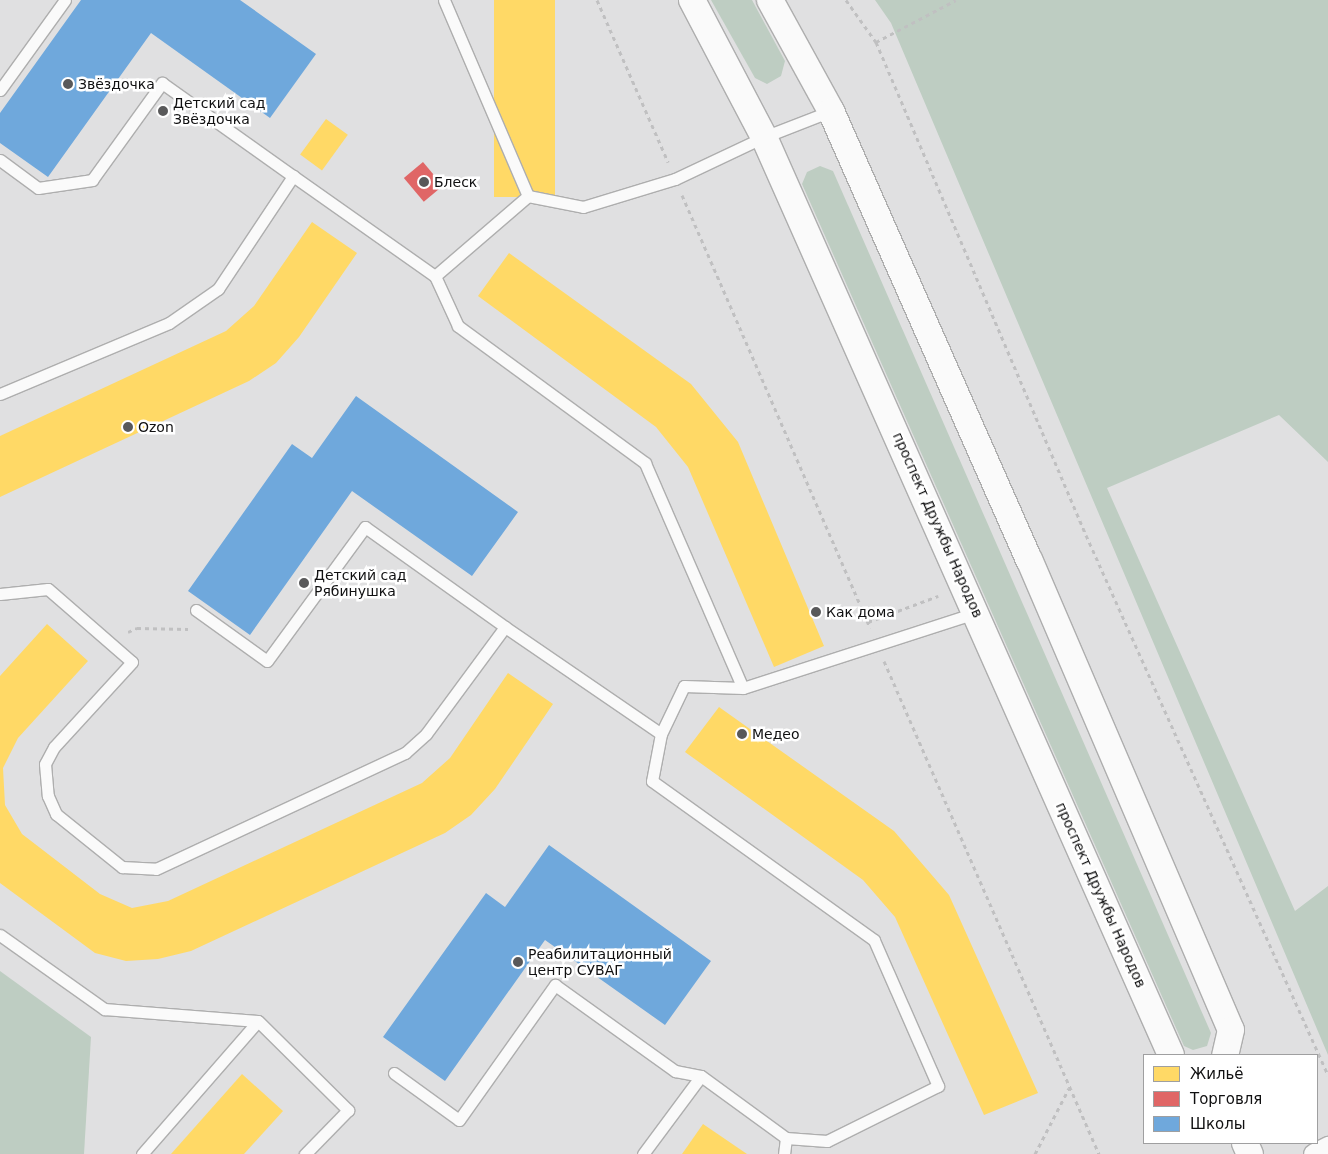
<!DOCTYPE html>
<html>
<head>
<meta charset="utf-8">
<style>
	body { margin:0 }
	#map { position:relative; width:1328px; height:1154px; overflow:hidden; background:#e0e0e1; font-family:"DejaVu Sans",sans-serif }
	div>[style] { position:absolute }
	.green>* { inset:0; background:#becdc2 }
	.homes>* { inset:0; background:#ffd966; transform-origin:0 0 }
	.shops>* { inset:0; background:#e06666; transform-origin:0 0 }
	.schools>* { inset:0; background:#6fa8dc }
	.path>* { height:3px; margin-top:-1.5px; transform-origin:0; background:repeating-linear-gradient(90deg,#c0c0c1 0 4px,transparent 0 8px) }
	.roads { filter:drop-shadow(1px 0 #aeaeae) drop-shadow(-1px 0 #aeaeae) drop-shadow(0 1px #aeaeae) drop-shadow(0 -1px #aeaeae) }
	.service>* { height:11px; margin:-5.5px; padding:0 5.5px; transform-origin:5.5px; border-radius:5.5px; background:#fafafa }
	.minor>* { height:21px; margin:-10.5px; padding:0 10.5px; transform-origin:10.5px; border-radius:10.5px; background:#fafafa }
	.tertiary>* { height:26px; margin:-13px; padding:0 13px; transform-origin:13px; border-radius:13px; background:#fafafa }
	.dots>* { width:14px; height:14px; translate:-50% -50%; box-sizing:border-box; border:2px solid #fff; border-radius:50% }
	span { translate:-50% -50%; white-space:nowrap; text-align:center; line-height:1.15; -webkit-text-stroke:5px #fff; paint-order:stroke }
	.poi-label { font-size:14px; color:#101011 }
	.left { translate:0 -50%; text-align:left }
	.street-label { font-size:14px; color:#101011 }
	.legend { position:absolute; left:1143px; top:1054px; width:175px; height:90px; box-sizing:border-box; background:#fff; border:1px solid #9f9fa0; margin:0; padding:6px 9px; list-style:none; font-size:15px; color:#101011 }
	.legend li { display:flex; align-items:center; gap:10px; height:25px }
	.legend b { width:25px; border:1px solid #9f9fa0 }
</style>
</head>
<body>
<div id="map">
	<div class="green">
		<i style="clip-path:polygon(711px 0,752px 0,785px 61px,781px 76px,767px 84px,755px 78px)"></i>
		<i style="clip-path:polygon(875px 0,1328px 0,1328px 462px,1279px 415px,1107px 488px,1295px 911px,1328px 886px,1328px 1055px,891px 23px)"></i>
		<i style="clip-path:polygon(820px 166px,833px 171px,1211px 1033px,1207px 1046px,1193px 1050px,1184px 1046px,802px 184px,807px 172px)"></i>
		<i style="clip-path:polygon(0 971px,91px 1037px,84px 1154px,0 1154px)"></i>
	</div>
	<div class="homes">
		<i style="left:494px;top:0;width:61px;height:197px"></i>
		<i style="left:326px;top:119px;width:27px;height:44px;rotate:36deg"></i>
		<i style="clip-path:polygon(312px 222px,357px 253px,299px 337px,276px 363px,249px 381px,0 497px,0 436px,226px 331px,254px 306px)"></i>
		<i style="clip-path:polygon(509px 253px,691px 384px,738px 442px,824px 646px,774px 667px,688px 467px,656px 427px,478px 296px)"></i>
		<i style="clip-path:polygon(47px 624px,88px 661px,18px 738px,3px 768px,5px 805px,22px 834px,100px 894px,132px 908px,168px 901px,422px 783px,450px 758px,508px 673px,553px 704px,495px 789px,471px 815px,445px 833px,191px 951px,158px 959px,126px 961px,95px 953px,0 883px,0 676px)"></i>
		<i style="clip-path:polygon(719px 707px,894px 831px,949px 895px,1038px 1093px,984px 1115px,895px 917px,863px 880px,685px 752px)"></i>
		<i style="clip-path:polygon(242px 1074px,283px 1111px,244px 1154px,171px 1154px)"></i>
		<i style="clip-path:polygon(703px 1124px,747px 1154px,682px 1154px)"></i>
	</div>
	<div class="shops">
		<i style="left:423px;top:162px;width:31px;height:25px;rotate:50deg"></i>
	</div>
	<div class="schools">
		<i style="clip-path:polygon(81px 0,240px 0,316px 54px,270px 118px,151px 33px,48px 177px,0 143px,0 113px)"></i>
		<i style="clip-path:polygon(356px 396px,518px 512px,472px 576px,352px 491px,250px 635px,188px 591px,292px 444px,312px 458px)"></i>
		<i style="clip-path:polygon(549px 845px,711px 961px,665px 1025px,545px 940px,445px 1081px,383px 1037px,486px 893px,505px 907px)"></i>
	</div>
	<div class="path">
		<i style="left:597px;top:0;width:177px;rotate:66.3deg"></i>
		<i style="left:846px;top:0;width:52px;rotate:54.5deg"></i>
		<i style="left:876px;top:42px;width:536px;rotate:66.93deg"></i>
		<i style="left:1086px;top:535px;width:592px;rotate:65.86deg"></i>
		<i style="left:876px;top:42px;width:90px;rotate:-27.7deg"></i>
		<i style="left:682px;top:195px;width:472px;rotate:66.5deg"></i>
		<i style="left:868px;top:622px;width:75px;rotate:-20.4deg"></i>
		<i style="left:128px;top:632px;width:10px;rotate:-24deg"></i>
		<i style="left:137px;top:628px;width:51px;rotate:1.1deg"></i>
		<i style="left:884px;top:661px;width:538px;rotate:66.44deg"></i>
		<i style="left:1035px;top:1154px;width:74px;rotate:-62.7deg"></i>
	</div>
	<div class="roads">
		<div class="service">
			<i style="left:0;top:90px;width:111px;rotate:-54.2deg"></i>
			<i style="left:0;top:160px;width:47px;rotate:36.4deg"></i>
			<i style="left:38px;top:188px;width:55px;rotate:-8.4deg"></i>
			<i style="left:92px;top:180px;width:120px;rotate:-54.2deg"></i>
			<i style="left:162px;top:83px;width:161px;rotate:35.4deg"></i>
			<i style="left:528px;top:196px;width:56px;rotate:11.3deg"></i>
			<i style="left:583px;top:207px;width:96px;rotate:-16.9deg"></i>
			<i style="left:675px;top:179px;width:98px;rotate:-25.3deg"></i>
			<i style="left:764px;top:137px;width:72px;rotate:-21.2deg"></i>
			<i style="left:435px;top:276px;width:123px;rotate:-40.7deg"></i>
			<i style="left:528px;top:196px;width:213px;rotate:-113.2deg"></i>
			<i style="left:0;top:394px;width:183px;rotate:-22.8deg"></i>
			<i style="left:169px;top:323px;width:60px;rotate:-34.8deg"></i>
			<i style="left:218px;top:289px;width:136px;rotate:-56.4deg"></i>
			<i style="left:293px;top:176px;width:174px;rotate:35.2deg"></i>
			<i style="left:435px;top:276px;width:55px;rotate:65.3deg"></i>
			<i style="left:458px;top:326px;width:232px;rotate:36.2deg"></i>
			<i style="left:645px;top:463px;width:245px;rotate:66.5deg"></i>
			<i style="left:0;top:594px;width:48px;rotate:-5.9deg"></i>
			<i style="left:48px;top:589px;width:111px;rotate:41deg"></i>
			<i style="left:132px;top:662px;width:115px;rotate:132.5deg"></i>
			<i style="left:54px;top:747px;width:19px;rotate:118deg"></i>
			<i style="left:45px;top:764px;width:32px;rotate:85deg"></i>
			<i style="left:48px;top:796px;width:20px;rotate:66deg"></i>
			<i style="left:56px;top:814px;width:85px;rotate:38.8deg"></i>
			<i style="left:122px;top:867px;width:34px;rotate:3deg"></i>
			<i style="left:156px;top:869px;width:275px;rotate:-25deg"></i>
			<i style="left:405px;top:753px;width:28px;rotate:-42deg"></i>
			<i style="left:426px;top:734px;width:133px;rotate:-53.6deg"></i>
			<i style="left:505px;top:627px;width:189px;rotate:34.4deg"></i>
			<i style="left:196px;top:610px;width:87px;rotate:35.7deg"></i>
			<i style="left:267px;top:661px;width:166px;rotate:-53.8deg"></i>
			<i style="left:365px;top:527px;width:172px;rotate:35.5deg"></i>
			<i style="left:0;top:935px;width:128px;rotate:35.4deg"></i>
			<i style="left:104px;top:1009px;width:154px;rotate:4.5deg"></i>
			<i style="left:394px;top:1073px;width:80px;rotate:35.9deg"></i>
			<i style="left:459px;top:1120px;width:166px;rotate:-54.6deg"></i>
			<i style="left:555px;top:985px;width:148px;rotate:35.6deg"></i>
			<i style="left:675px;top:1071px;width:26px;rotate:11deg"></i>
			<i style="left:701px;top:1076px;width:105px;rotate:36.1deg"></i>
			<i style="left:786px;top:1138px;width:16px;rotate:97deg"></i>
			<i style="left:786px;top:1138px;width:41px;rotate:4.2deg"></i>
			<i style="left:827px;top:1141px;width:124px;rotate:-26.4deg"></i>
			<i style="left:938px;top:1086px;width:159px;rotate:-113.7deg"></i>
			<i style="left:874px;top:940px;width:273px;rotate:-144.4deg"></i>
			<i style="left:652px;top:781px;width:48px;rotate:-79.2deg"></i>
			<i style="left:661px;top:734px;width:53px;rotate:-64.4deg"></i>
			<i style="left:684px;top:686px;width:59px;rotate:1.9deg"></i>
			<i style="left:743px;top:688px;width:244px;rotate:-17.9deg"></i>
			<i style="left:142px;top:1154px;width:176px;rotate:-48.9deg"></i>
			<i style="left:258px;top:1021px;width:127px;rotate:44.7deg"></i>
			<i style="left:348px;top:1110px;width:62px;rotate:134.3deg"></i>
			<i style="left:643px;top:1154px;width:97px;rotate:-53.4deg"></i>
		</div>
		<div class="minor">
			<i style="left:1314px;top:1154px;width:16px;rotate:-27deg"></i>
		</div>
		<div class="tertiary">
			<i style="left:692px;top:0;width:155px;rotate:62.3deg"></i>
			<i style="left:764px;top:137px;width:1004px;rotate:66.09deg"></i>
			<i style="left:770px;top:0;width:127px;rotate:61.2deg"></i>
			<i style="left:831px;top:111px;width:490px;rotate:66.2deg"></i>
			<i style="left:1029px;top:559px;width:512px;rotate:66.79deg"></i>
			<i style="left:1231px;top:1030px;width:26px;rotate:103deg"></i>
			<i style="left:1245px;top:1143px;width:12px;rotate:66deg"></i>
		</div>
	</div>
	<div class="dots">
		<i style="left:68px;top:84px;background:#59595a"></i>
		<i style="left:163px;top:111px;background:#59595a"></i>
		<i style="left:424px;top:182px;background:#59595a"></i>
		<i style="left:128px;top:427px;background:#59595a"></i>
		<i style="left:304px;top:583px;background:#59595a"></i>
		<i style="left:816px;top:612px;background:#59595a"></i>
		<i style="left:742px;top:734px;background:#59595a"></i>
		<i style="left:518px;top:962px;background:#59595a"></i>
	</div>
	<div class="poi-label">
		<span class="left" style="left:78px;top:84px">Звёздочка</span>
		<span class="left" style="left:173px;top:111px">Детский сад<br>Звёздочка</span>
		<span class="left" style="left:434px;top:182px">Блеск</span>
		<span class="left" style="left:138px;top:427px">Ozon</span>
		<span class="left" style="left:314px;top:583px">Детский сад<br>Рябинушка</span>
		<span class="left" style="left:826px;top:612px">Как дома</span>
		<span class="left" style="left:752px;top:734px">Медео</span>
		<span class="left" style="left:528px;top:962px">Реабилитационный<br>центр СУВАГ</span>
	</div>
	<div class="street-label">
		<span style="left:938px;top:525px;rotate:66deg">проспект Дружбы Народов</span>
		<span style="left:1101px;top:895px;rotate:66deg">проспект Дружбы Народов</span>
	</div>
	<ul class="legend">
	<li><b style="height:14px;background:#ffd966"></b>Жильё</li>
	<li><b style="height:14px;background:#e06666"></b>Торговля</li>
	<li><b style="height:14px;background:#6fa8dc"></b>Школы</li>
	</ul>
</div>
</body>
</html>
